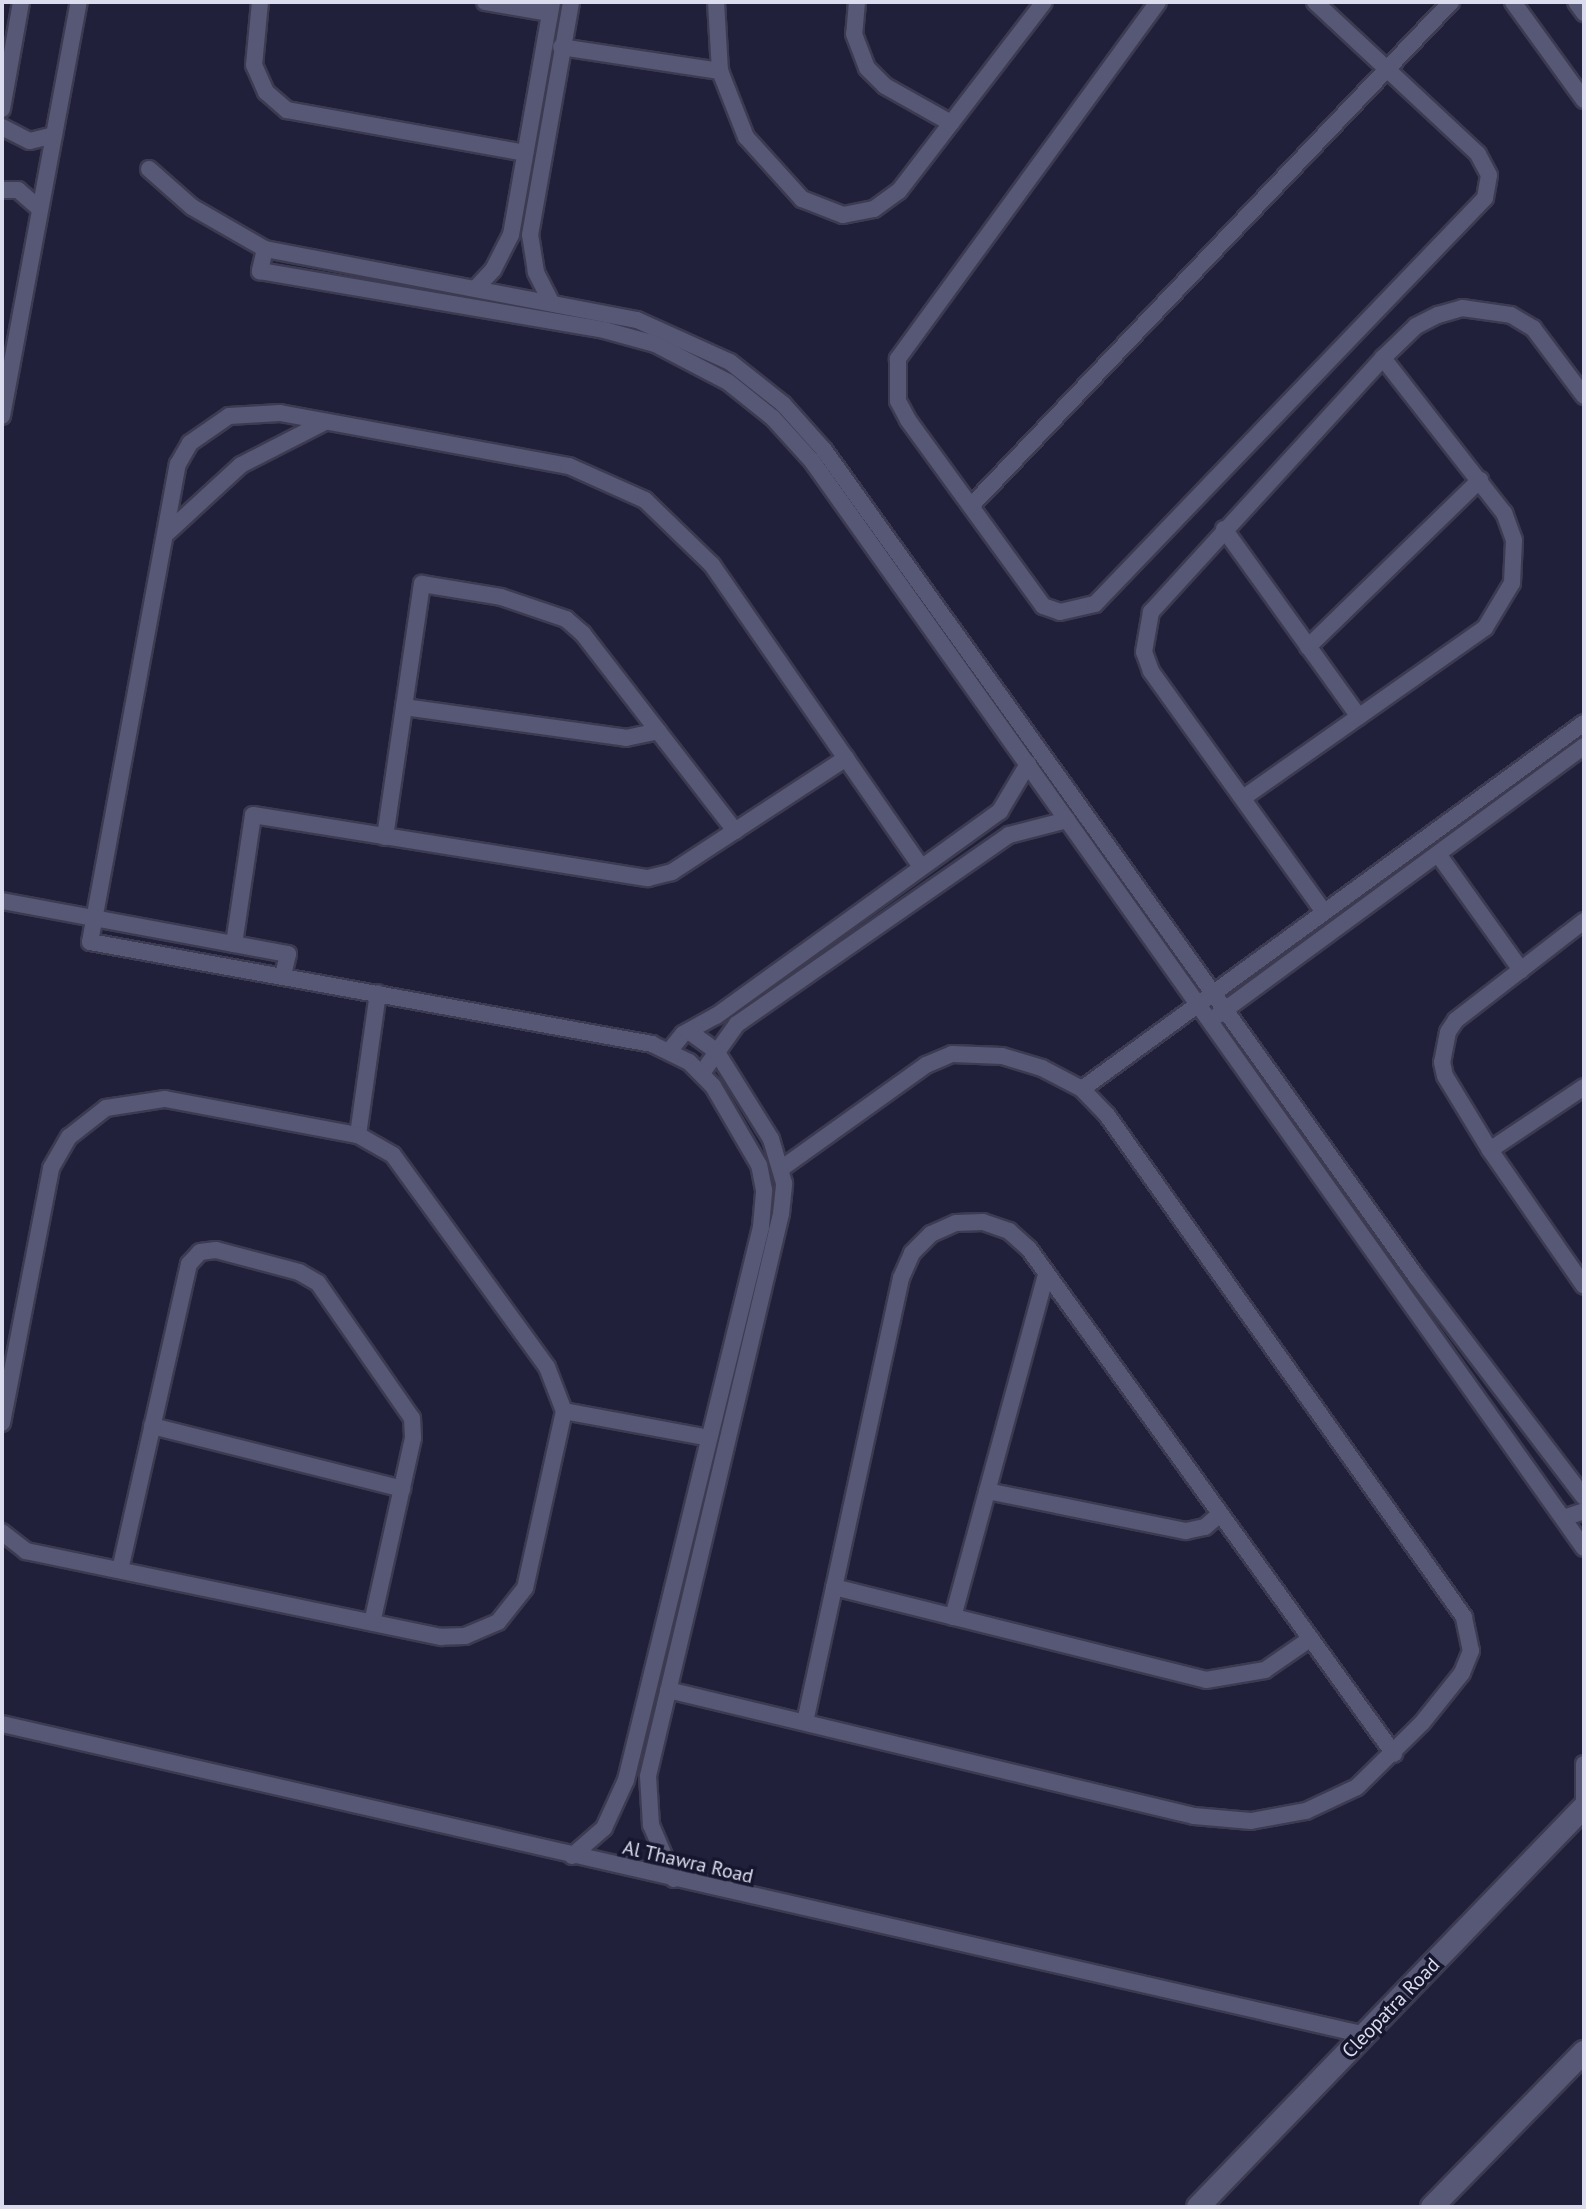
<!DOCTYPE html>
<html>
<head>
<meta charset="utf-8">
<style>
	body { margin:0 }
	#map { position:relative; width:1586px; height:2209px; overflow:hidden; background:#20203a; font-family:"PT Sans",sans-serif }
	div>[style] { position:absolute }
	.roads { filter:drop-shadow(2px 0 #3c3b51) drop-shadow(-2px 0 #3c3b51) drop-shadow(0 2px #3c3b51) drop-shadow(0 -2px #3c3b51) }
	.street>* { height:16px; margin:-8px; padding:0 8px; transform-origin:8px; border-radius:8px; background:#575876 }
	.secondary>* { height:22px; margin:-11px; padding:0 11px; transform-origin:11px; border-radius:11px; background:#575876 }
	span { translate:-50% -50%; white-space:nowrap; text-align:center; line-height:1.15; -webkit-text-stroke:7px #17162f; paint-order:stroke }
	.street-label { font-size:20px; color:#dbdcee }
	.frame { position:absolute; inset:0; border:4px solid #dbdcee; pointer-events:none }
</style>
</head>
<body>
<div id="map">
	<div class="roads">
		<div class="street">
			<i style="left:260px;top:2px;width:63px;rotate:95.4deg"></i>
			<i style="left:254px;top:65px;width:30px;rotate:66deg"></i>
			<i style="left:266px;top:92px;width:28px;rotate:41deg"></i>
			<i style="left:287px;top:110px;width:242px;rotate:10.2deg"></i>
			<i style="left:485px;top:2px;width:65px;rotate:9.8deg"></i>
			<i style="left:716px;top:2px;width:69px;rotate:86.7deg"></i>
			<i style="left:720px;top:71px;width:71px;rotate:68.5deg"></i>
			<i style="left:746px;top:137px;width:84px;rotate:47.9deg"></i>
			<i style="left:802px;top:199px;width:44px;rotate:21.3deg"></i>
			<i style="left:843px;top:215px;width:32px;rotate:-11deg"></i>
			<i style="left:874px;top:209px;width:31px;rotate:-36deg"></i>
			<i style="left:899px;top:191px;width:238px;rotate:-52.5deg"></i>
			<i style="left:857px;top:2px;width:32px;rotate:95deg"></i>
			<i style="left:854px;top:34px;width:36px;rotate:69deg"></i>
			<i style="left:867px;top:68px;width:25px;rotate:45deg"></i>
			<i style="left:885px;top:86px;width:76px;rotate:29.3deg"></i>
			<i style="left:1158px;top:2px;width:442px;rotate:126.1deg"></i>
			<i style="left:898px;top:359px;width:42px;rotate:90deg"></i>
			<i style="left:898px;top:401px;width:21px;rotate:62deg"></i>
			<i style="left:908px;top:420px;width:230px;rotate:54deg"></i>
			<i style="left:1043px;top:606px;width:18px;rotate:19deg"></i>
			<i style="left:1060px;top:612px;width:36px;rotate:-13deg"></i>
			<i style="left:1095px;top:604px;width:563px;rotate:-46.15deg"></i>
			<i style="left:1485px;top:198px;width:23px;rotate:-80deg"></i>
			<i style="left:1489px;top:175px;width:24px;rotate:-118deg"></i>
			<i style="left:1478px;top:154px;width:223px;rotate:-137deg"></i>
			<i style="left:1513px;top:2px;width:121px;rotate:54.1deg"></i>
			<i style="left:1576px;top:2px;width:14px;rotate:54deg"></i>
			<i style="left:561px;top:47px;width:161px;rotate:8.6deg"></i>
			<i style="left:2px;top:109px;width:109px;rotate:-79.9deg"></i>
			<i style="left:2px;top:127px;width:31px;rotate:27deg"></i>
			<i style="left:30px;top:141px;width:25px;rotate:-14deg"></i>
			<i style="left:149px;top:169px;width:57px;rotate:41.5deg"></i>
			<i style="left:192px;top:207px;width:84px;rotate:29.9deg"></i>
			<i style="left:265px;top:249px;width:379px;rotate:10.8deg"></i>
			<i style="left:637px;top:320px;width:102px;rotate:24.3deg"></i>
			<i style="left:730px;top:362px;width:68px;rotate:38.4deg"></i>
			<i style="left:783px;top:404px;width:62px;rotate:48.3deg"></i>
			<i style="left:824px;top:450px;width:1018px;rotate:54.39deg"></i>
			<i style="left:1417px;top:1278px;width:275px;rotate:52.7deg"></i>
			<i style="left:2px;top:190px;width:16px"></i>
			<i style="left:18px;top:190px;width:29px;rotate:41deg"></i>
			<i style="left:265px;top:249px;width:23px;rotate:103deg"></i>
			<i style="left:260px;top:271px;width:349px;rotate:9.7deg"></i>
			<i style="left:604px;top:330px;width:53px;rotate:15.4deg"></i>
			<i style="left:655px;top:344px;width:82px;rotate:27.5deg"></i>
			<i style="left:728px;top:382px;width:58px;rotate:38.7deg"></i>
			<i style="left:773px;top:418px;width:58px;rotate:47.8deg"></i>
			<i style="left:812px;top:461px;width:1333px;rotate:54.62deg"></i>
			<i style="left:476px;top:288px;width:25px;rotate:-47deg"></i>
			<i style="left:493px;top:270px;width:39px;rotate:-63deg"></i>
			<i style="left:511px;top:235px;width:237px;rotate:-80deg"></i>
			<i style="left:551px;top:302px;width:34px;rotate:-117deg"></i>
			<i style="left:536px;top:272px;width:37px;rotate:-99deg"></i>
			<i style="left:530px;top:235px;width:237px;rotate:-80deg"></i>
			<i style="left:2px;top:416px;width:421px;rotate:-79.5deg"></i>
			<i style="left:971px;top:506px;width:696px;rotate:-46.4deg"></i>
			<i style="left:1224px;top:529px;width:231px;rotate:54.3deg"></i>
			<i style="left:166px;top:534px;width:102px;rotate:-42.6deg"></i>
			<i style="left:241px;top:465px;width:94px;rotate:-27.1deg"></i>
			<i style="left:1308px;top:647px;width:240px;rotate:-44.2deg"></i>
			<i style="left:404px;top:707px;width:224px;rotate:7.9deg"></i>
			<i style="left:626px;top:738px;width:33px;rotate:-12deg"></i>
			<i style="left:1243px;top:798px;width:296px;rotate:-35.1deg"></i>
			<i style="left:1485px;top:628px;width:52px;rotate:-59deg"></i>
			<i style="left:1512px;top:583px;width:43px;rotate:-87.3deg"></i>
			<i style="left:1514px;top:540px;width:29px;rotate:-110deg"></i>
			<i style="left:1504px;top:513px;width:197px;rotate:-128deg"></i>
			<i style="left:385px;top:837px;width:256px;rotate:-81.7deg"></i>
			<i style="left:422px;top:584px;width:80px;rotate:9.3deg"></i>
			<i style="left:501px;top:597px;width:69px;rotate:18.7deg"></i>
			<i style="left:566px;top:619px;width:23px;rotate:41deg"></i>
			<i style="left:583px;top:634px;width:249px;rotate:52.3deg"></i>
			<i style="left:1438px;top:854px;width:143px;rotate:54.4deg"></i>
			<i style="left:2px;top:901px;width:291px;rotate:10.5deg"></i>
			<i style="left:288px;top:954px;width:23px;rotate:103deg"></i>
			<i style="left:1324px;top:912px;width:297px;rotate:-125.7deg"></i>
			<i style="left:1151px;top:671px;width:20px;rotate:-110deg"></i>
			<i style="left:1144px;top:652px;width:41px;rotate:-80.1deg"></i>
			<i style="left:1151px;top:612px;width:344px;rotate:-47.6deg"></i>
			<i style="left:1383px;top:358px;width:46px;rotate:-44.1deg"></i>
			<i style="left:1416px;top:326px;width:25px;rotate:-27deg"></i>
			<i style="left:1438px;top:315px;width:25px;rotate:-16deg"></i>
			<i style="left:1462px;top:308px;width:49px;rotate:8.1deg"></i>
			<i style="left:1511px;top:315px;width:26px;rotate:31deg"></i>
			<i style="left:1533px;top:328px;width:85px;rotate:53.1deg"></i>
			<i style="left:1584px;top:921px;width:162px;rotate:142.3deg"></i>
			<i style="left:1456px;top:1020px;width:14px;rotate:124deg"></i>
			<i style="left:1448px;top:1032px;width:31px;rotate:101deg"></i>
			<i style="left:1442px;top:1062px;width:14px;rotate:78deg"></i>
			<i style="left:1445px;top:1076px;width:87px;rotate:58.7deg"></i>
			<i style="left:1490px;top:1150px;width:165px;rotate:55.3deg"></i>
			<i style="left:234px;top:944px;width:130px;rotate:-81.6deg"></i>
			<i style="left:253px;top:815px;width:400px;rotate:9.1deg"></i>
			<i style="left:648px;top:878px;width:25px;rotate:-14deg"></i>
			<i style="left:672px;top:872px;width:208px;rotate:-33.2deg"></i>
			<i style="left:1218px;top:1015px;width:454px;rotate:-36.3deg"></i>
			<i style="left:670px;top:1050px;width:21px;rotate:-51deg"></i>
			<i style="left:683px;top:1034px;width:38px;rotate:-29deg"></i>
			<i style="left:716px;top:1016px;width:350px;rotate:-35.8deg"></i>
			<i style="left:1000px;top:811px;width:55px;rotate:-59.2deg"></i>
			<i style="left:702px;top:1073px;width:60px;rotate:-54.5deg"></i>
			<i style="left:737px;top:1024px;width:331px;rotate:-34.8deg"></i>
			<i style="left:1009px;top:835px;width:60px;rotate:-14.5deg"></i>
			<i style="left:1082px;top:1089px;width:621px;rotate:-36.1deg"></i>
			<i style="left:358px;top:1135px;width:143px;rotate:-82deg"></i>
			<i style="left:1490px;top:1150px;width:113px;rotate:-33.8deg"></i>
			<i style="left:564px;top:1411px;width:147px;rotate:10.5deg"></i>
			<i style="left:2px;top:1423px;width:260px;rotate:-79.1deg"></i>
			<i style="left:51px;top:1168px;width:36px;rotate:-60deg"></i>
			<i style="left:69px;top:1137px;width:47px;rotate:-38.1deg"></i>
			<i style="left:106px;top:1108px;width:60px;rotate:-8.7deg"></i>
			<i style="left:165px;top:1099px;width:196px;rotate:10.6deg"></i>
			<i style="left:358px;top:1135px;width:40px;rotate:29.7deg"></i>
			<i style="left:393px;top:1155px;width:262px;rotate:54deg"></i>
			<i style="left:547px;top:1367px;width:47px;rotate:68.9deg"></i>
			<i style="left:564px;top:1411px;width:181px;rotate:102.4deg"></i>
			<i style="left:525px;top:1588px;width:43px;rotate:128.5deg"></i>
			<i style="left:498px;top:1622px;width:36px;rotate:157deg"></i>
			<i style="left:465px;top:1636px;width:24px;rotate:178deg"></i>
			<i style="left:441px;top:1637px;width:424px;rotate:-168.3deg"></i>
			<i style="left:26px;top:1551px;width:31px;rotate:-142deg"></i>
			<i style="left:152px;top:1426px;width:258px;rotate:14.1deg"></i>
			<i style="left:987px;top:1491px;width:203px;rotate:11.4deg"></i>
			<i style="left:1186px;top:1531px;width:19px;rotate:-12deg"></i>
			<i style="left:1205px;top:1527px;width:20px;rotate:-41deg"></i>
			<i style="left:1566px;top:1517px;width:19px;rotate:-18deg"></i>
			<i style="left:120px;top:1570px;width:314px;rotate:-77.3deg"></i>
			<i style="left:189px;top:1264px;width:16px;rotate:-47deg"></i>
			<i style="left:200px;top:1252px;width:16px;rotate:-7deg"></i>
			<i style="left:216px;top:1250px;width:86px;rotate:14.8deg"></i>
			<i style="left:299px;top:1272px;width:22px;rotate:30deg"></i>
			<i style="left:318px;top:1283px;width:165px;rotate:55.2deg"></i>
			<i style="left:412px;top:1418px;width:20px;rotate:87deg"></i>
			<i style="left:413px;top:1438px;width:189px;rotate:102.5deg"></i>
			<i style="left:834px;top:1587px;width:383px;rotate:14deg"></i>
			<i style="left:1206px;top:1680px;width:60px;rotate:-9.6deg"></i>
			<i style="left:1265px;top:1670px;width:55px;rotate:-34.6deg"></i>
			<i style="left:953px;top:1617px;width:355px;rotate:-74.8deg"></i>
			<i style="left:668px;top:1690px;width:541px;rotate:13.47deg"></i>
			<i style="left:1194px;top:1816px;width:57px;rotate:5deg"></i>
			<i style="left:1251px;top:1821px;width:56px;rotate:-10.3deg"></i>
			<i style="left:1306px;top:1811px;width:56px;rotate:-25.2deg"></i>
			<i style="left:1357px;top:1787px;width:91px;rotate:-44.6deg"></i>
			<i style="left:1422px;top:1723px;width:64px;rotate:-51.3deg"></i>
			<i style="left:1462px;top:1673px;width:24px;rotate:-68deg"></i>
			<i style="left:1471px;top:1651px;width:35px;rotate:-102deg"></i>
			<i style="left:1464px;top:1617px;width:616px;rotate:-125.42deg"></i>
			<i style="left:1107px;top:1115px;width:36px;rotate:-134deg"></i>
			<i style="left:1082px;top:1089px;width:45px;rotate:-152.3deg"></i>
			<i style="left:1042px;top:1068px;width:42px;rotate:-163.3deg"></i>
			<i style="left:1002px;top:1056px;width:50px;rotate:-177.7deg"></i>
			<i style="left:952px;top:1054px;width:28px;rotate:157deg"></i>
			<i style="left:926px;top:1065px;width:177px;rotate:144.4deg"></i>
			<i style="left:805px;top:1722px;width:454px;rotate:-77.8deg"></i>
			<i style="left:901px;top:1278px;width:27px;rotate:-66deg"></i>
			<i style="left:912px;top:1253px;width:27px;rotate:-45deg"></i>
			<i style="left:931px;top:1234px;width:27px;rotate:-24deg"></i>
			<i style="left:956px;top:1223px;width:27px;rotate:-2deg"></i>
			<i style="left:983px;top:1222px;width:28px;rotate:19deg"></i>
			<i style="left:1009px;top:1231px;width:27px;rotate:42deg"></i>
			<i style="left:1029px;top:1249px;width:623px;rotate:54.14deg"></i>
			<i style="left:2px;top:1724px;width:1398px;rotate:12.85deg"></i>
			<i style="left:1584px;top:1764px;width:41px;rotate:90deg"></i>
			<i style="left:572px;top:1856px;width:43px;rotate:-41.2deg"></i>
			<i style="left:604px;top:1828px;width:53px;rotate:-65.4deg"></i>
			<i style="left:626px;top:1780px;width:569px;rotate:-76.28deg"></i>
			<i style="left:761px;top:1227px;width:37px;rotate:-85deg"></i>
			<i style="left:764px;top:1190px;width:25px;rotate:-101deg"></i>
			<i style="left:759px;top:1165px;width:91px;rotate:-120.2deg"></i>
			<i style="left:713px;top:1086px;width:34px;rotate:-135deg"></i>
			<i style="left:689px;top:1062px;width:41px;rotate:-154.1deg"></i>
			<i style="left:652px;top:1044px;width:571px;rotate:-169.71deg"></i>
			<i style="left:90px;top:942px;width:486px;rotate:-79.6deg"></i>
			<i style="left:178px;top:464px;width:24px;rotate:-60deg"></i>
			<i style="left:190px;top:443px;width:47px;rotate:-34.7deg"></i>
			<i style="left:229px;top:416px;width:51px;rotate:-3.4deg"></i>
			<i style="left:280px;top:413px;width:294px;rotate:10.4deg"></i>
			<i style="left:569px;top:466px;width:83px;rotate:24.1deg"></i>
			<i style="left:645px;top:500px;width:93px;rotate:44.1deg"></i>
			<i style="left:712px;top:565px;width:367px;rotate:55.3deg"></i>
			<i style="left:674px;top:1879px;width:59px;rotate:-113.1deg"></i>
			<i style="left:651px;top:1825px;width:49px;rotate:-93.5deg"></i>
			<i style="left:648px;top:1776px;width:578px;rotate:-76.69deg"></i>
			<i style="left:781px;top:1214px;width:31px;rotate:-84deg"></i>
			<i style="left:784px;top:1183px;width:46px;rotate:-106.5deg"></i>
			<i style="left:771px;top:1139px;width:104px;rotate:-122deg"></i>
			<i style="left:716px;top:1051px;width:34px;rotate:-144deg"></i>
		</div>
		<div class="secondary">
			<i style="left:1198px;top:2207px;width:556px;rotate:-46.02deg"></i>
			<i style="left:1432px;top:2207px;width:217px;rotate:-45.6deg"></i>
		</div>
	</div>
	<div class="street-label">
		<span style="left:688px;top:1862px;rotate:13deg">Al Thawra Road</span>
		<span style="left:1391px;top:2008px;rotate:-46deg">Cleopatra Road</span>
	</div>
	<div class="frame"></div>
</div>
</body>
</html>
